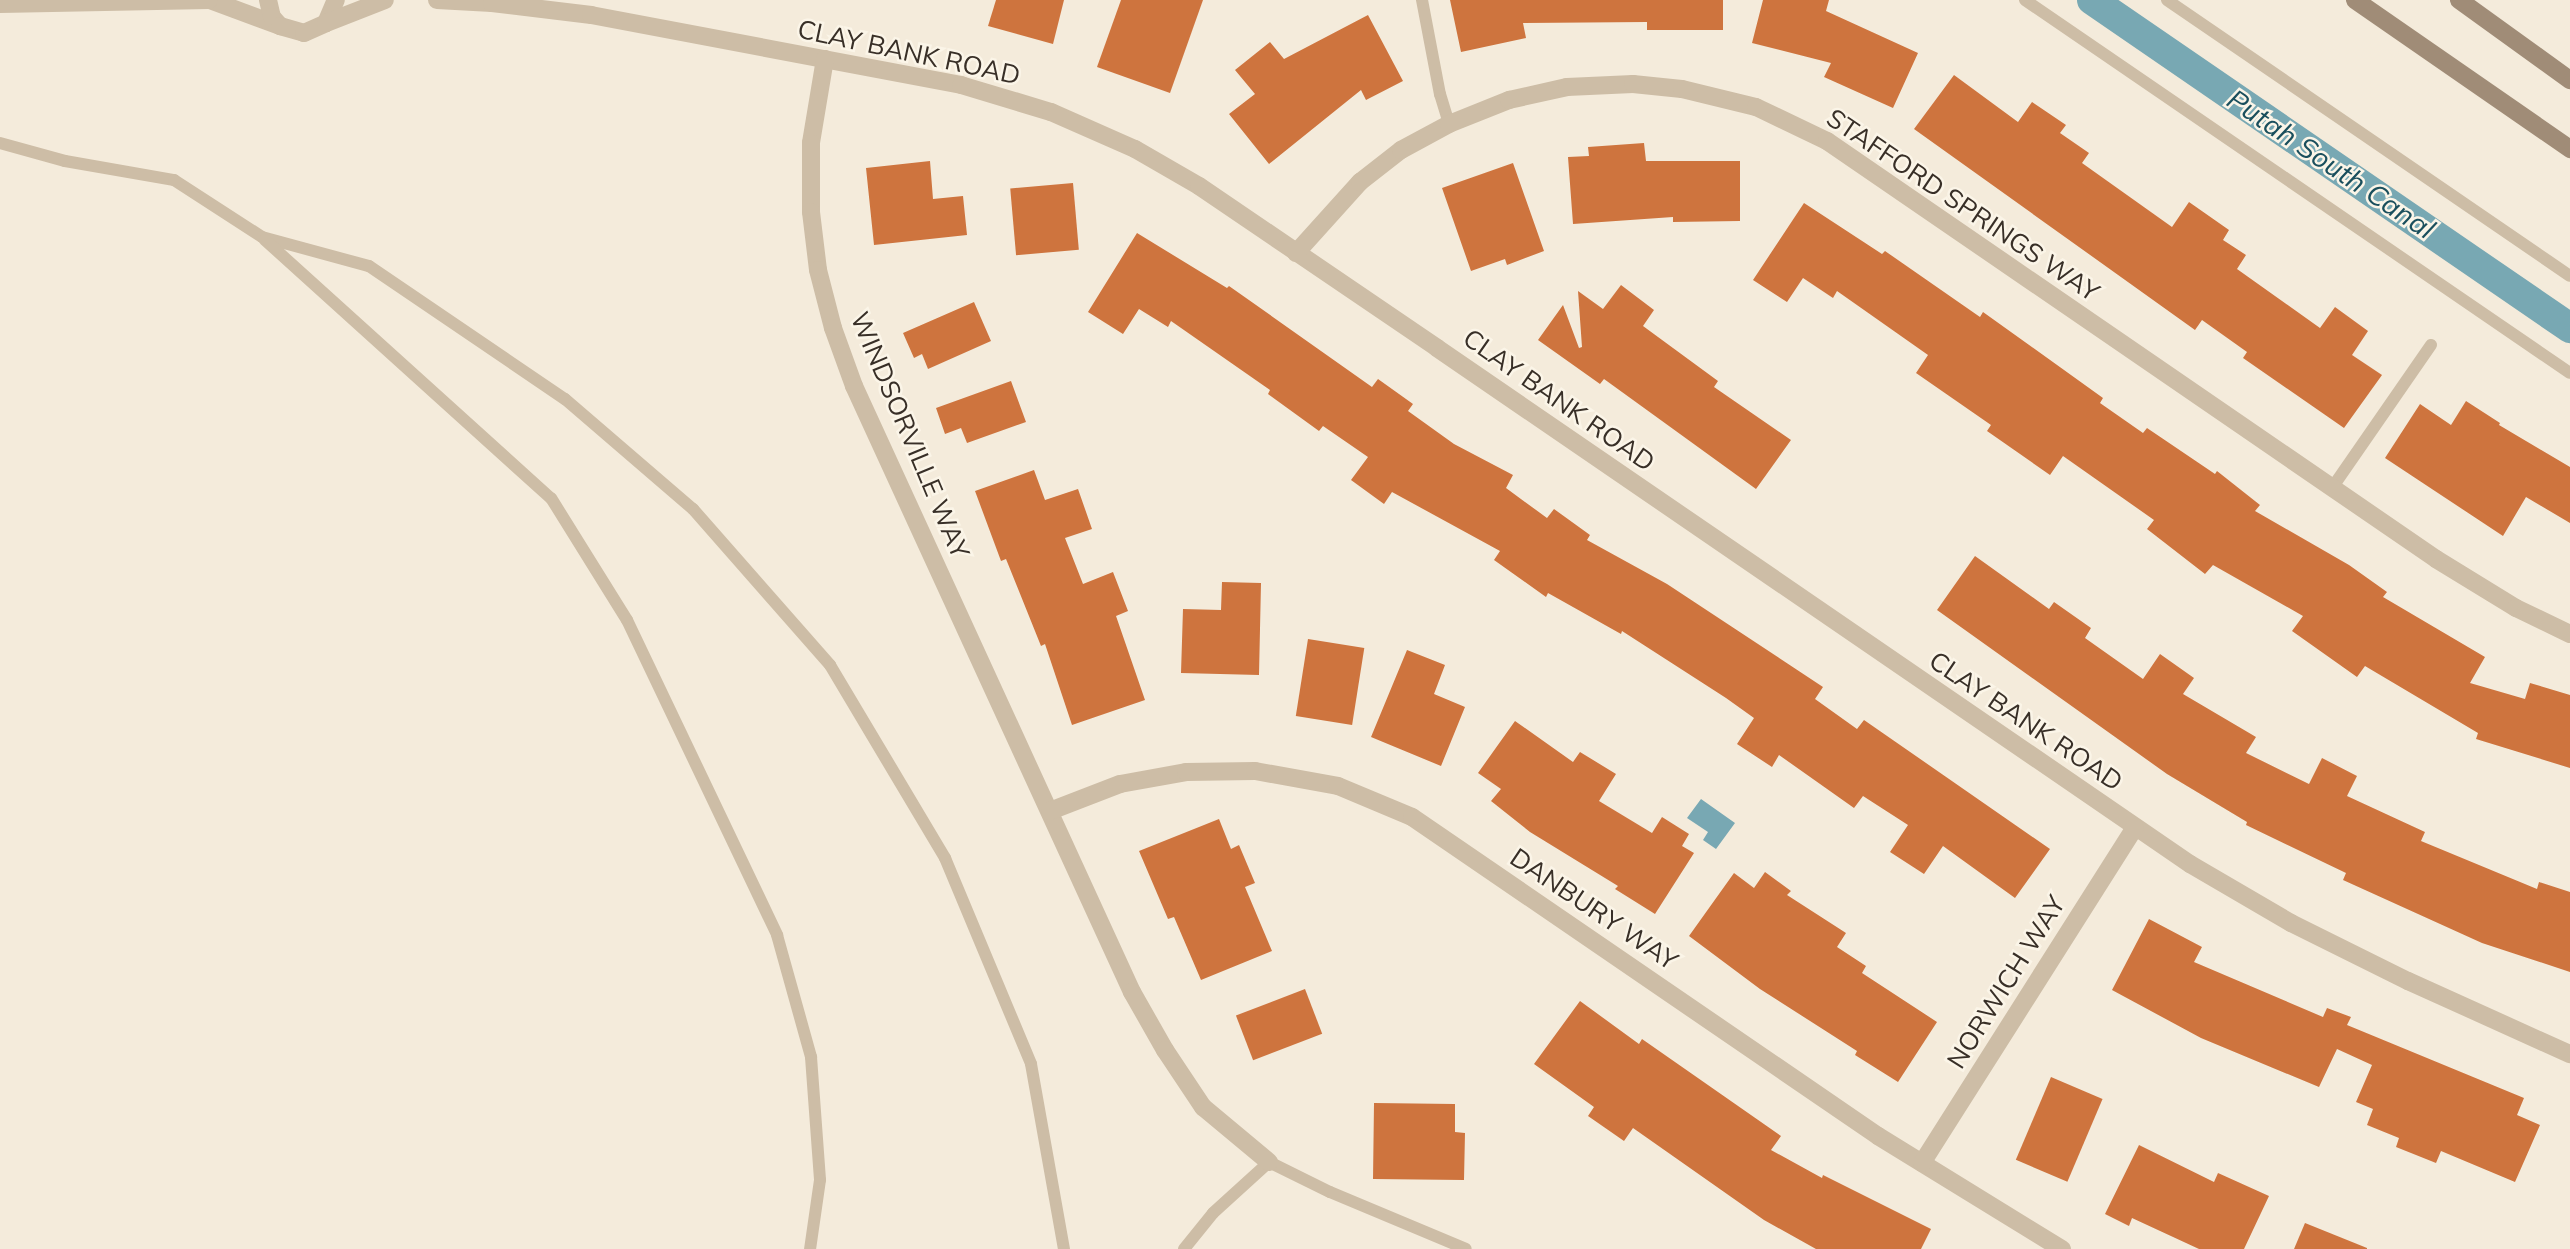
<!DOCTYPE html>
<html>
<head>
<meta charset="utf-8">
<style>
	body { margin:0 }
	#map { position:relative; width:2570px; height:1249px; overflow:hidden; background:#f4ebdb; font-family:Mulish,sans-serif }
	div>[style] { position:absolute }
	.water>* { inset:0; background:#78a8b3 }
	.canal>* { height:30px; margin:-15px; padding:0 15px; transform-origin:15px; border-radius:15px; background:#78a8b3 }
	.building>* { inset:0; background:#ce743e; transform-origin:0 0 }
	.service>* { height:12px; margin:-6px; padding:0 6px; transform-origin:6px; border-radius:6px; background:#cdbda6 }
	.minor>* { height:18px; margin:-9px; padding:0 9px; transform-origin:9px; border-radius:9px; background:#cdbda6 }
	.secondary>* { height:18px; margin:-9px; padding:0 9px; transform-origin:9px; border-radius:9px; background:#a08c77 }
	span { translate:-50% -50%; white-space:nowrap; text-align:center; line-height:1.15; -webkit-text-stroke:5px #fbf5e8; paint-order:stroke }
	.street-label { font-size:26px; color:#382f27 }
	.water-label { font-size:28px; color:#1a4f5d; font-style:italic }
</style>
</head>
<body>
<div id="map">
	<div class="water">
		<i style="clip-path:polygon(1701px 799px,1735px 823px,1716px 849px,1703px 840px,1708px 832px,1687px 818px)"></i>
	</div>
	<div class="canal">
		<i style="left:2092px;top:0;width:580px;rotate:34.46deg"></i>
	</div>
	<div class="building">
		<i style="clip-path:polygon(996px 0,1064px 0,1053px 44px,988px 26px)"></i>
		<i style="clip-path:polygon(1121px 0,1203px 0,1170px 93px,1097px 67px)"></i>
		<i style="clip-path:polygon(1450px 0,1723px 0,1723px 30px,1647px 30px,1647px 22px,1523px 23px,1526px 38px,1461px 52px)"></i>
		<i style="clip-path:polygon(1763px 0,1829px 0,1826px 11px,1918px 53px,1893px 108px,1824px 77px,1831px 63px,1752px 43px)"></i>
		<i style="clip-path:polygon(1368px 15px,1403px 81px,1366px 100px,1361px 90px,1269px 164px,1229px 114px,1255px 94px,1235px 70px,1270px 42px,1284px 59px)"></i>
		<i style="clip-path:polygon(1954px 75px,2018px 122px,2032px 102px,2066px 125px,2060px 133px,2089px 153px,2082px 163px,2172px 227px,2189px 202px,2229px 230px,2223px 240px,2246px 255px,2237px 269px,2320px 328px,2335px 307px,2368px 331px,2352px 355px,2382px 375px,2344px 428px,2243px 358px,2247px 352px,2202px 320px,2195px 330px,1914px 129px)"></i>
		<i style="clip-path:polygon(1644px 143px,1646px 161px,1740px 161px,1740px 221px,1673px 222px,1673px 217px,1573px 224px,1568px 157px,1589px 156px,1588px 147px)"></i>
		<i style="clip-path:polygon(930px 161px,933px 199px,963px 196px,967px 235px,874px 245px,866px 168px)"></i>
		<i style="clip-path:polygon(1513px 163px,1544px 251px,1507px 265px,1505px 259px,1471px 271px,1442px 188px)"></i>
		<i style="left:1073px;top:183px;width:67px;height:63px;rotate:85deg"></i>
		<i style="clip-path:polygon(1804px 203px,1882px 254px,1885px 251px,1980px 317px,1983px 312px,2103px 398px,2100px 403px,2143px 433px,2147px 428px,2215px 474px,2217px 471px,2260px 505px,2255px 511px,2349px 565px,2387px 592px,2383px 597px,2485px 657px,2470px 683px,2525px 699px,2530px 683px,2570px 695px,2570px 768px,2476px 739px,2478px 733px,2365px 666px,2357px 677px,2292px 631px,2303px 616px,2213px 565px,2205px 574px,2147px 529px,2154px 520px,2063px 456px,2050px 475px,1987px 431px,1991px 425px,1916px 373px,1928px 355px,1837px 291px,1833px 298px,1803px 278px,1787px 302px,1753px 280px)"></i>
		<i style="clip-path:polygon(1137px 233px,1227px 288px,1229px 286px,1372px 387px,1378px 379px,1413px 404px,1408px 411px,1454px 444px,1513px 475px,1506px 488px,1547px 518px,1554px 509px,1590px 535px,1587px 540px,1667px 584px,1823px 687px,1815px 699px,1857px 729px,1864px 720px,2050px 849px,2015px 898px,1943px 846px,1924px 874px,1890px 852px,1908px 825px,1863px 796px,1854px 808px,1779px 755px,1772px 767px,1737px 744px,1754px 718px,1726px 698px,1622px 631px,1621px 634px,1548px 593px,1546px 597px,1494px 560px,1500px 551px,1392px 492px,1384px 504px,1351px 480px,1368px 457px,1323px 426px,1319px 431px,1268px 394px,1270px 390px,1171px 321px,1168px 327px,1139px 309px,1123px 334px,1088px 312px)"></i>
		<i style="clip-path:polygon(1621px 285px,1654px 310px,1643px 326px,1718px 381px,1714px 387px,1791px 440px,1756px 489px,1604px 379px,1600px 384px,1538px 340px,1563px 305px,1579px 348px,1582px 347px,1578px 291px,1603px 309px)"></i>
		<i style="clip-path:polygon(974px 302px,991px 341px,928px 369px,922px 354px,914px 358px,903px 333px)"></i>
		<i style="clip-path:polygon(1011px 381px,1026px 422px,967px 443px,961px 428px,945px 434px,936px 408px)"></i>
		<i style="clip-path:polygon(2466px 401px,2500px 423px,2499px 425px,2570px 467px,2570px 523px,2526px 497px,2503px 536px,2385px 458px,2420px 404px,2451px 425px)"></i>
		<i style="clip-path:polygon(1034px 470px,1045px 500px,1078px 489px,1092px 529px,1065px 538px,1083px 584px,1113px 572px,1128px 611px,1116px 616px,1145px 700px,1072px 725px,1045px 644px,1041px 646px,1006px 559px,1001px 561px,975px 491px)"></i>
		<i style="clip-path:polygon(1975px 556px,2049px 609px,2054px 602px,2091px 628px,2085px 638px,2143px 679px,2160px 654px,2194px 678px,2183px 694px,2256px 737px,2246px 753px,2309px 784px,2322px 758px,2357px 776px,2347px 796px,2425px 832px,2421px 841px,2537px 889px,2539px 882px,2570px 892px,2570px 972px,2482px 943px,2343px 880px,2346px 873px,2246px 825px,2247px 822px,2167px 774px,1937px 610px)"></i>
		<i style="clip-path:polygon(1222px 582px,1261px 583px,1259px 675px,1181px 673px,1183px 609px,1221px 610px)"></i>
		<i style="left:1308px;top:639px;width:57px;height:78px;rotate:9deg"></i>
		<i style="clip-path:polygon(1407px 650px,1445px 665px,1434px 694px,1465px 707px,1441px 766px,1371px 737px)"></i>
		<i style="clip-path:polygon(1515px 721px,1573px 762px,1580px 752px,1616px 774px,1599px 801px,1652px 833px,1662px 817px,1689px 834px,1682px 846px,1694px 853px,1655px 914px,1615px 889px,1618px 886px,1530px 832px,1491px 801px,1501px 789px,1478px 773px)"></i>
		<i style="clip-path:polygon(1219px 819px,1231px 849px,1239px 845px,1255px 883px,1245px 887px,1272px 951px,1201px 980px,1174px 917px,1168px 919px,1139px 851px)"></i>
		<i style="clip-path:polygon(1765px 872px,1791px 891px,1787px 895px,1846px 933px,1837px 947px,1866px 966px,1862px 973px,1937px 1022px,1898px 1082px,1855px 1055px,1857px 1051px,1760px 989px,1689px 936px,1734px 873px,1754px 888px)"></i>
		<i style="clip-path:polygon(2149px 919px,2202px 947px,2194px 962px,2323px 1017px,2327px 1008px,2351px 1017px,2347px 1025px,2524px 1098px,2517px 1115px,2540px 1125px,2515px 1182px,2441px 1151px,2436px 1163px,2396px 1147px,2399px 1138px,2367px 1125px,2373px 1109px,2356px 1102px,2372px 1065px,2337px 1049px,2319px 1087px,2201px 1038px,2112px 990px)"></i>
		<i style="left:1305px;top:989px;width:48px;height:74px;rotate:69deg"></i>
		<i style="clip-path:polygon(1580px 1001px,1639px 1044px,1642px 1039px,1781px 1136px,1771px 1150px,1822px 1178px,1823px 1175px,1931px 1229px,1921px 1249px,1816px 1249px,1764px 1220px,1633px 1128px,1624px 1141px,1588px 1116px,1594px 1107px,1534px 1064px)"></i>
		<i style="left:2051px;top:1077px;width:56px;height:90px;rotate:23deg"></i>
		<i style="clip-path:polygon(1374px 1103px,1455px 1104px,1455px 1132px,1465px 1133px,1464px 1180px,1373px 1179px)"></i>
		<i style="clip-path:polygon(2139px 1145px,2214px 1182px,2218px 1173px,2269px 1196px,2244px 1249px,2199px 1249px,2132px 1218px,2129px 1226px,2105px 1214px)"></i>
		<i style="clip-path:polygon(2305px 1223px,2367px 1248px,2367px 1249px,2294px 1249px)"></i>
	</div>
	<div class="service">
		<i style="left:1422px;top:0;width:96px;rotate:79.2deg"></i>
		<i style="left:1440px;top:94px;width:31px;rotate:73deg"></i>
		<i style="left:2025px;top:0;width:660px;rotate:34.39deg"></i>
		<i style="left:2167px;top:0;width:488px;rotate:34.4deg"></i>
		<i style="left:0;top:143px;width:67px;rotate:15.5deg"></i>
		<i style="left:65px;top:161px;width:111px;rotate:9.9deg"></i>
		<i style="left:174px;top:180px;width:105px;rotate:32.9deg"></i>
		<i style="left:262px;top:237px;width:111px;rotate:15.2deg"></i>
		<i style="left:369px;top:266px;width:237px;rotate:34.2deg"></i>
		<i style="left:565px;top:399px;width:169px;rotate:40.7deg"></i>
		<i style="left:693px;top:509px;width:208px;rotate:48.7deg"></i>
		<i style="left:830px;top:665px;width:225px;rotate:59.2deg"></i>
		<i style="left:945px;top:858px;width:223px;rotate:67.3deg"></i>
		<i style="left:1031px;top:1064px;width:188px;rotate:79.9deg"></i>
		<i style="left:265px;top:240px;width:385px;rotate:42.1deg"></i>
		<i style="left:551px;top:498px;width:144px;rotate:58.1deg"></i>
		<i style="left:627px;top:620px;width:349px;rotate:64.5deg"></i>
		<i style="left:777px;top:935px;width:127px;rotate:74.4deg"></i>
		<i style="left:811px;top:1057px;width:123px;rotate:85.8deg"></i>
		<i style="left:820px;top:1180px;width:70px;rotate:98.2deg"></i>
		<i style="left:2332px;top:488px;width:174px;rotate:-55.3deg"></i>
		<i style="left:1184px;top:1249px;width:46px;rotate:-51.1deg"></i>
		<i style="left:1213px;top:1213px;width:76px;rotate:-42.3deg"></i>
		<i style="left:1269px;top:1162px;width:68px;rotate:26.2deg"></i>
		<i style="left:1330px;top:1192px;width:147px;rotate:22.7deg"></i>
	</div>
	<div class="minor">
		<i style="left:210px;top:0;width:75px;rotate:20.4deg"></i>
		<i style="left:268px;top:0;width:17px;rotate:77deg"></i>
		<i style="left:272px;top:17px;width:12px;rotate:48deg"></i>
		<i style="left:280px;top:26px;width:25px;rotate:16deg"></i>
		<i style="left:304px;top:33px;width:24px;rotate:-24deg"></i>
		<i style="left:326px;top:23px;width:25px;rotate:-67deg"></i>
		<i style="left:437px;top:0;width:55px;rotate:3.1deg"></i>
		<i style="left:492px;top:3px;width:100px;rotate:6.9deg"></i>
		<i style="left:591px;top:15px;width:377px;rotate:10.7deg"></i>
		<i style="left:961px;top:85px;width:94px;rotate:16.7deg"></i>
		<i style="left:1051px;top:112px;width:92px;rotate:23.8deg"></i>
		<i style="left:1135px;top:149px;width:74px;rotate:30deg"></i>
		<i style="left:1199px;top:186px;width:288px;rotate:34.2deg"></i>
		<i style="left:1437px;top:348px;width:913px;rotate:34.42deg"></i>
		<i style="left:2190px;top:864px;width:117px;rotate:30.3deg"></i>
		<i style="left:2291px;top:923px;width:131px;rotate:26.4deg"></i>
		<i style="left:2408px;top:981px;width:178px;rotate:24.3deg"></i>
		<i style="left:0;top:4px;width:209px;rotate:-1.1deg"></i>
		<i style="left:326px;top:23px;width:63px;rotate:-21.3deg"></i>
		<i style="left:825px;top:59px;width:85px;rotate:99.5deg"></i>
		<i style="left:811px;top:143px;width:69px;rotate:90deg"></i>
		<i style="left:811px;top:212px;width:58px;rotate:83.1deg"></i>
		<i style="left:818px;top:270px;width:60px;rotate:75.5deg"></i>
		<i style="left:833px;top:328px;width:62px;rotate:70.1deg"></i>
		<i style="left:854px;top:386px;width:667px;rotate:65.36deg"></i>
		<i style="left:1132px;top:992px;width:67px;rotate:60.4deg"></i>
		<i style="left:1165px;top:1050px;width:69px;rotate:56.3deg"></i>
		<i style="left:1203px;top:1107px;width:86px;rotate:39.8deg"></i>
		<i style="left:1296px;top:253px;width:96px;rotate:-48deg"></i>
		<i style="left:1360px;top:182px;width:52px;rotate:-38deg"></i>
		<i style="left:1401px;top:150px;width:55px;rotate:-28.4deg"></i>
		<i style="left:1449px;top:124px;width:65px;rotate:-21.8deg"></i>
		<i style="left:1509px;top:100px;width:59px;rotate:-12.6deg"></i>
		<i style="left:1567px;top:87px;width:66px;rotate:-2.6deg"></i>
		<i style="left:1633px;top:84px;width:49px;rotate:5.8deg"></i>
		<i style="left:1682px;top:89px;width:76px;rotate:13.7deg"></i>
		<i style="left:1756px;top:107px;width:79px;rotate:25.6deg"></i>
		<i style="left:1827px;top:141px;width:739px;rotate:34.46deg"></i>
		<i style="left:2436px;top:559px;width:94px;rotate:31.5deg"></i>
		<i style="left:2516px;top:608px;width:60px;rotate:25.7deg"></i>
		<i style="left:1050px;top:811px;width:75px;rotate:-21.1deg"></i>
		<i style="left:1120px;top:784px;width:67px;rotate:-10.3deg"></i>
		<i style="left:1186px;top:772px;width:69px;rotate:-0.8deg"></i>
		<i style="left:1255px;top:771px;width:84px;rotate:10.2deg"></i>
		<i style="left:1338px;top:786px;width:80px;rotate:22.7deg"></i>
		<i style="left:1412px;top:817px;width:565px;rotate:34.39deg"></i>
		<i style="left:1878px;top:1136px;width:216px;rotate:31.6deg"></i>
		<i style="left:1922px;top:1163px;width:397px;rotate:-57.6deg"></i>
	</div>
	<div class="secondary">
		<i style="left:2355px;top:0;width:262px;rotate:34.7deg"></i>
		<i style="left:2459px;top:0;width:137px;rotate:35.8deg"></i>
	</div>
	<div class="street-label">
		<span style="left:909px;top:52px;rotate:12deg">CLAY BANK ROAD</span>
		<span style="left:1963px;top:205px;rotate:34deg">STAFFORD SPRINGS WAY</span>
		<span style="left:1559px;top:400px;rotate:35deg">CLAY BANK ROAD</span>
		<span style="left:910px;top:435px;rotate:67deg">WINDSORVILLE WAY</span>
		<span style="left:2026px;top:721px;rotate:34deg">CLAY BANK ROAD</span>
		<span style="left:1594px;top:909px;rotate:34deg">DANBURY WAY</span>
		<span style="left:2006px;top:982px;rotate:-58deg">NORWICH WAY</span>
	</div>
	<div class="water-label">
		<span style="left:2331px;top:164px;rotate:34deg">Putah South Canal</span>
	</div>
</div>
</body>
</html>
